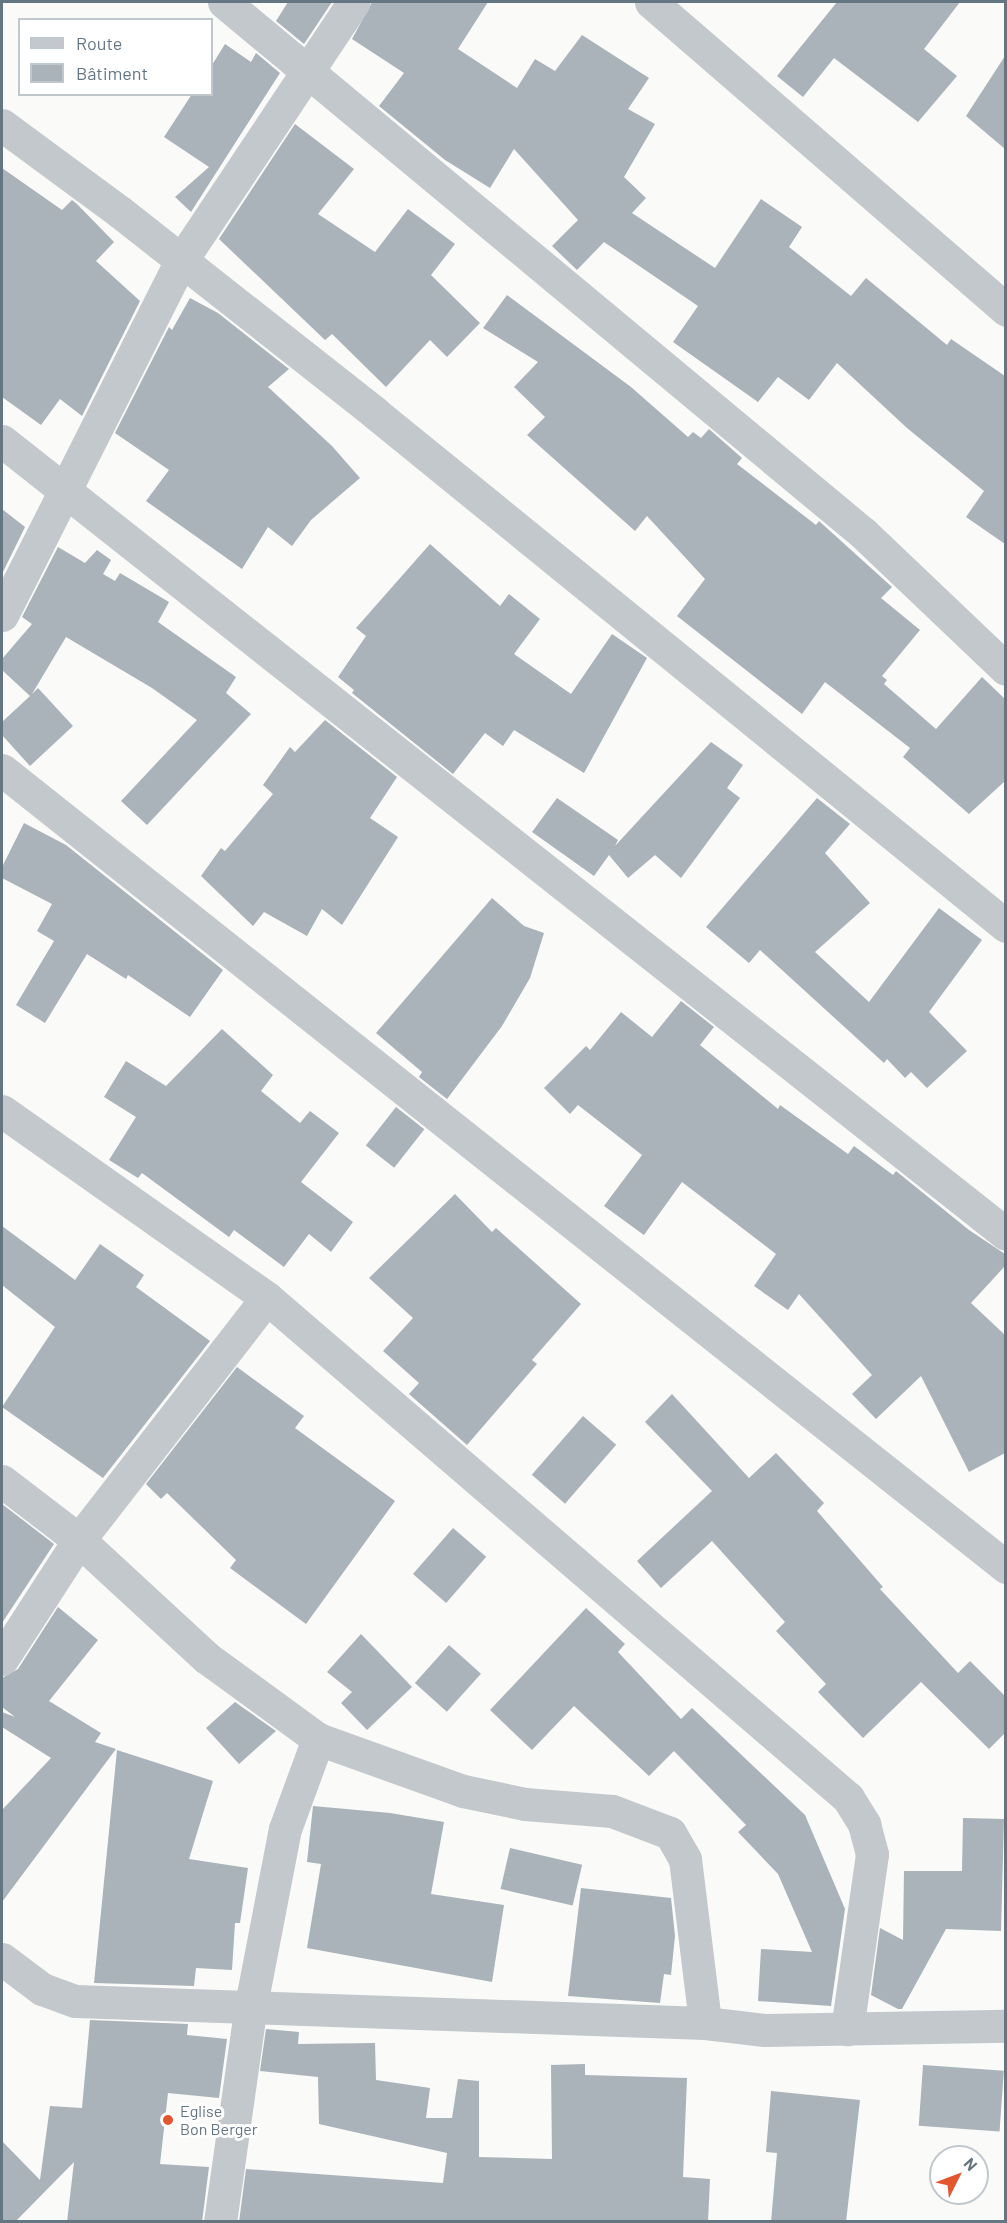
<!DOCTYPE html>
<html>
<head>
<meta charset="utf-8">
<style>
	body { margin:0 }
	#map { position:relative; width:1007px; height:2223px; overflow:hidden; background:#fafaf8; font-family:Barlow,sans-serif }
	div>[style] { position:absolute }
	.building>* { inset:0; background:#aab3b9; transform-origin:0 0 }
	.minor>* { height:33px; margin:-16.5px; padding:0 16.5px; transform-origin:16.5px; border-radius:16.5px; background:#c3c8cc }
	.dots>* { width:16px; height:16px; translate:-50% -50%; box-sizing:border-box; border:3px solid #fff; border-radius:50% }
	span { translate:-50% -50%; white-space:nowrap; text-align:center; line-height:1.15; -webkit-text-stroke:6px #fff; paint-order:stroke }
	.poi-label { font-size:16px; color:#657683 }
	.left { translate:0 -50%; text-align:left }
	.frame { position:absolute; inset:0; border:3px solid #657683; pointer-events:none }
	.legend { position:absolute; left:18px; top:18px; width:195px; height:78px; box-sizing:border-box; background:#fff; border:2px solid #c1c8cd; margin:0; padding:8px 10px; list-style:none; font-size:18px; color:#657683 }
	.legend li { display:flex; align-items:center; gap:12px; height:30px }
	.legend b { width:30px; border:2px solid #c1c8cd }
	.north { position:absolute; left:929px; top:2145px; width:60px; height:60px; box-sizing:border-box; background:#fff; border:2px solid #c1c8cd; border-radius:50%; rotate:48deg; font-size:16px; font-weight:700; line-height:24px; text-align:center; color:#657683 }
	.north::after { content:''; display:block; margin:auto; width:21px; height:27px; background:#e4572e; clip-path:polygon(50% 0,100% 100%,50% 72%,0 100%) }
</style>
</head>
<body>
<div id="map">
	<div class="building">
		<i style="clip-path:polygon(288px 2px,332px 2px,304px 44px,276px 21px)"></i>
		<i style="clip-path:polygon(372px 2px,488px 2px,458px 49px,517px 88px,535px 59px,555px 71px,582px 35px,649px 78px,628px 109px,655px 124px,624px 177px,646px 198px,632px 213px,715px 268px,761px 199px,802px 227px,789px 247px,851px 296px,866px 278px,947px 345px,951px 339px,1005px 376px,1005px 544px,966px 517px,984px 491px,907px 428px,837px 363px,809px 400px,778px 377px,758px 402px,673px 342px,698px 306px,604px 242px,577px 270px,552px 246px,578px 220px,514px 149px,490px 188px,445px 160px,379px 106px,404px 73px,352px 39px)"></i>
		<i style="clip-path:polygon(837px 2px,960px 2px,924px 49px,957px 76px,918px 122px,834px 58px,803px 97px,777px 76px)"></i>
		<i style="clip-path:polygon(225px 44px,251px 62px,256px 53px,280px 73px,191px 212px,175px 197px,209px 167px,164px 137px,192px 94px,212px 94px,212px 65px)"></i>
		<i style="clip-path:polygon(1005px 56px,1005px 149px,966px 116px)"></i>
		<i style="clip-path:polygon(295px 124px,354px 169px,318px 214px,375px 252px,408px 209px,455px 244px,431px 275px,480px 323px,447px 357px,430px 340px,386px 387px,332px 334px,325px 340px,219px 239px)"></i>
		<i style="clip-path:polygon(2px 168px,62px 210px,72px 200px,77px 204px,114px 242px,96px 261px,140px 301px,82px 416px,60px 399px,41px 425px,2px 397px)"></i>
		<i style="clip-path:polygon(507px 295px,631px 387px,688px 437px,693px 432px,701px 438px,709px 429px,742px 458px,737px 464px,816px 525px,819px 521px,892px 587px,881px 598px,920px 630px,882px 676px,887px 680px,884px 684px,936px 729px,982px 677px,1005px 699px,1005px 781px,969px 814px,903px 757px,910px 748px,825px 682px,802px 714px,677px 616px,705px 579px,647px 516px,635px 531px,527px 435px,545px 417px,514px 387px,538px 362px,483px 328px)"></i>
		<i style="clip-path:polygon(190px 298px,218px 313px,289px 369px,268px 387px,332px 446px,360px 478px,311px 520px,292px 546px,268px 527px,242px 569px,146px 501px,169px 470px,115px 433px,169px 327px,172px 330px)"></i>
		<i style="clip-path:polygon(2px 509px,25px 527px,2px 574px)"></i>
		<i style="clip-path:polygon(430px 544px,500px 606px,509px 594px,540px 619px,514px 654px,571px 694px,612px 634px,647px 658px,584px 773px,514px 730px,503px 746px,485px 733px,453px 774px,352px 693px,354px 690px,338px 677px,366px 636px,356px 628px)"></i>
		<i style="clip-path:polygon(58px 547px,85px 563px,97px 550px,111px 560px,103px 574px,115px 581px,120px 573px,169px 602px,158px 622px,236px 677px,226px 693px,251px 714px,147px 825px,121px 801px,197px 720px,152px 688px,66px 637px,32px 694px,38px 688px,73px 726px,30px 766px,2px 735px,2px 722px,30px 696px,2px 670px,2px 659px,32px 624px,22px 617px)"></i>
		<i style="clip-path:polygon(325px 720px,397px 777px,370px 818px,398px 837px,342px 925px,322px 909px,307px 936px,264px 912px,253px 926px,201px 876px,221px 848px,225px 851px,273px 794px,263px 785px,290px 747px,295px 752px)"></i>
		<i style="clip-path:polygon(711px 742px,743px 765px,727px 788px,740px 798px,681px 878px,655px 855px,628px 878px,609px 855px,594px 876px,532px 832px,557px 798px,618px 840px,615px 846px)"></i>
		<i style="clip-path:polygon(817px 798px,850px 824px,825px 853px,870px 903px,815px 952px,869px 1002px,939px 908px,982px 940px,929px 1012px,967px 1051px,927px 1088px,911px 1072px,905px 1078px,887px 1059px,884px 1063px,760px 950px,749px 963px,706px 927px)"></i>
		<i style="clip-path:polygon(24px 823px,66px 845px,223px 970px,190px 1017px,128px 975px,126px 979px,87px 954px,45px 1023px,16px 1005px,54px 941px,37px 931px,52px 904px,2px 878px,2px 867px)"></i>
		<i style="clip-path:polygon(492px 898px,524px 926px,544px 933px,530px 978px,502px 1026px,447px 1099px,419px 1077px,422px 1072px,376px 1033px)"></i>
		<i style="clip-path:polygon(681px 1001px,714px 1027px,700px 1045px,778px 1109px,780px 1105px,848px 1154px,854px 1146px,893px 1175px,896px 1171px,969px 1230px,1005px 1254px,1005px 1266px,971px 1303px,1005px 1335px,1005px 1453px,969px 1472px,921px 1376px,876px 1419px,852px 1394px,872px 1375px,799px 1294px,788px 1310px,754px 1286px,776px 1254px,682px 1182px,644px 1235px,604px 1206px,642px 1155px,578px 1105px,570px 1114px,544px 1088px,586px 1046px,590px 1050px,621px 1012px,652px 1037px)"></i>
		<i style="clip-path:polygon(222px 1029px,273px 1075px,261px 1091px,300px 1123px,310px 1111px,339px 1133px,301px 1182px,353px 1222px,331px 1252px,309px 1234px,284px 1267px,234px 1230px,229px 1237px,142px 1173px,138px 1178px,109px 1160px,136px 1117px,104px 1097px,126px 1061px,166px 1086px)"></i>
		<i style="left:396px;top:1107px;width:36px;height:49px;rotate:38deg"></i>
		<i style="clip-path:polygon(455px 1194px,492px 1232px,496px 1228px,581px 1304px,532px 1360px,537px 1364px,467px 1445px,409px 1394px,419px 1383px,383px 1351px,413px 1318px,369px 1278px)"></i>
		<i style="clip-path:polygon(2px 1226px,75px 1280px,100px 1244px,144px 1275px,136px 1287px,210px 1341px,103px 1478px,2px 1407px,55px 1327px,2px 1285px)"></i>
		<i style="clip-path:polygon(237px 1367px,304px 1416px,295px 1428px,395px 1501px,306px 1624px,230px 1568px,236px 1560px,167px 1493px,161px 1499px,146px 1484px)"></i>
		<i style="clip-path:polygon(672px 1394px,749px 1478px,776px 1453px,824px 1503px,817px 1511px,883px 1587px,880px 1589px,958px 1673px,970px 1661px,1005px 1696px,1005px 1733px,989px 1749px,921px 1682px,863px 1738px,818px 1692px,826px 1684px,776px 1631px,785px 1622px,712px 1541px,661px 1588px,637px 1561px,712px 1491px,645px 1422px)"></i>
		<i style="left:583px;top:1416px;width:44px;height:78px;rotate:41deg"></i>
		<i style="clip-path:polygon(2px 1504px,54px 1544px,2px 1623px)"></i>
		<i style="left:453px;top:1528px;width:44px;height:61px;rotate:41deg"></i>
		<i style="clip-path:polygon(58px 1607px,98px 1640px,49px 1701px,101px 1733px,95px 1742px,116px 1749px,2px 1902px,2px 1810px,51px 1758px,2px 1727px,2px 1712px,15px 1717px,2px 1707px,2px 1678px,18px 1669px)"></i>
		<i style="clip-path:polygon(586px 1608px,625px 1644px,618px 1652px,681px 1719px,692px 1708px,805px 1815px,845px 1909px,831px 2006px,758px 2001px,761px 1949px,812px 1952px,778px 1874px,738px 1832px,746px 1825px,674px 1751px,649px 1776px,574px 1706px,532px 1750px,490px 1710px)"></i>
		<i style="clip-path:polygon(361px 1634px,412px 1687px,367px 1730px,341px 1703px,352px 1692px,327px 1672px)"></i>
		<i style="left:449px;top:1645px;width:43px;height:51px;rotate:42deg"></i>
		<i style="clip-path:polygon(235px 1702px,276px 1731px,239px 1764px,206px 1728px)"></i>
		<i style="clip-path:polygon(117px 1750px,213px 1781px,189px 1859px,248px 1868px,240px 1923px,235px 1923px,232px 1970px,196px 1968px,194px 1986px,94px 1983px)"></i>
		<i style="clip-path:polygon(313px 1806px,390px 1813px,444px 1822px,431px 1894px,504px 1905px,492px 1982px,307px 1948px,321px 1864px,307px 1862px)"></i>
		<i style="clip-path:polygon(963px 1818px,1004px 1819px,1001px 1931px,946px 1929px,902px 2009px,898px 2009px,871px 1995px,880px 1928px,903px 1940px,904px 1871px,962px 1871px)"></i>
		<i style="left:510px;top:1848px;width:74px;height:42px;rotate:13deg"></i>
		<i style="clip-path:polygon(581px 1888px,671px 1898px,675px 1936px,671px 1975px,664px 1974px,660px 2003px,568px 1996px)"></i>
		<i style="clip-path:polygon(90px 2020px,188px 2024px,187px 2035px,227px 2039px,219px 2098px,168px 2093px,160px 2164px,209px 2167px,202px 2222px,67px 2222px,74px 2162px,15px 2222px,2px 2222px,2px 2141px,40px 2180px,50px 2106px,82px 2108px)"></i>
		<i style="clip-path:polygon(266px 2029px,299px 2032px,298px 2044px,375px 2043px,376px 2080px,430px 2088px,426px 2118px,452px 2118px,458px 2079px,479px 2081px,479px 2157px,552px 2159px,551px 2065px,585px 2064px,585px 2075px,687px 2078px,683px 2177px,710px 2179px,708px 2222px,239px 2222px,246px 2169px,443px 2183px,447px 2153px,319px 2124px,318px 2077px,260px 2071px)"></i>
		<i style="left:923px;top:2065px;width:81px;height:61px;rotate:4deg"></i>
		<i style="clip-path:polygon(771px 2091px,860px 2100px,846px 2222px,771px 2222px,777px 2153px,766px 2152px)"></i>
	</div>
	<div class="minor">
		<i style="left:224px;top:2px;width:831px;rotate:39.73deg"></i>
		<i style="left:863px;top:533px;width:197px;rotate:43.6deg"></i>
		<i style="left:651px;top:2px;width:470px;rotate:40.9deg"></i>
		<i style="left:2px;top:125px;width:147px;rotate:36.4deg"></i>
		<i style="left:120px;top:212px;width:325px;rotate:38.2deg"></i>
		<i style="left:375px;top:413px;width:813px;rotate:39.11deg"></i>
		<i style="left:2px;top:441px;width:1279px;rotate:38.3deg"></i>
		<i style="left:2px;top:615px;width:397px;rotate:-63.2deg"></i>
		<i style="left:181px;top:261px;width:311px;rotate:-56.3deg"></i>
		<i style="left:2px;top:770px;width:1282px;rotate:38.44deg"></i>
		<i style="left:2px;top:1111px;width:324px;rotate:35.2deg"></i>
		<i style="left:267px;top:1298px;width:767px;rotate:40.71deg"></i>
		<i style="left:848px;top:1798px;width:31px;rotate:58deg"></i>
		<i style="left:864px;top:1824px;width:31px;rotate:75deg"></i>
		<i style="left:872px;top:1854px;width:177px;rotate:98.1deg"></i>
		<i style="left:2px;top:1481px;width:97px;rotate:37.5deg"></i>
		<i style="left:79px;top:1540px;width:174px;rotate:42.7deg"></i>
		<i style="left:207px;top:1658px;width:137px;rotate:36.1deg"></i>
		<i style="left:318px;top:1739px;width:154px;rotate:19.7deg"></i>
		<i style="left:463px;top:1791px;width:63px;rotate:11.8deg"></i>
		<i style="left:525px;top:1804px;width:87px;rotate:4.6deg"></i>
		<i style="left:612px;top:1811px;width:62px;rotate:20.8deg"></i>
		<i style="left:670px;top:1833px;width:30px;rotate:60deg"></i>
		<i style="left:685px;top:1859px;width:165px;rotate:83deg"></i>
		<i style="left:2px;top:1659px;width:142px;rotate:-57.1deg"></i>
		<i style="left:79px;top:1540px;width:306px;rotate:-52.2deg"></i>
		<i style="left:2px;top:1959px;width:50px;rotate:36.9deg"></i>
		<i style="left:42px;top:1989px;width:35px;rotate:20deg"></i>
		<i style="left:75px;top:2001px;width:630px;rotate:2deg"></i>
		<i style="left:705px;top:2023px;width:60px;rotate:6.7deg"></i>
		<i style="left:765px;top:2030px;width:241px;rotate:-1deg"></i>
		<i style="left:220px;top:2222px;width:214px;rotate:-81.9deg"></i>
		<i style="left:250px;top:2010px;width:184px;rotate:-79.1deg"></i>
		<i style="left:285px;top:1829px;width:96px;rotate:-69.9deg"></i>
	</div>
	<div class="dots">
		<i style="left:168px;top:2120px;background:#e4572e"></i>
	</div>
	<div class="poi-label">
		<span class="left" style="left:180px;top:2120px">Eglise<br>Bon Berger</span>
	</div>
	<div class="frame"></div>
	<ul class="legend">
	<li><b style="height:8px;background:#c3c8cc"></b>Route</li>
	<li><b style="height:16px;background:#aab3b9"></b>Bâtiment</li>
	</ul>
	<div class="north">N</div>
</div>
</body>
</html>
